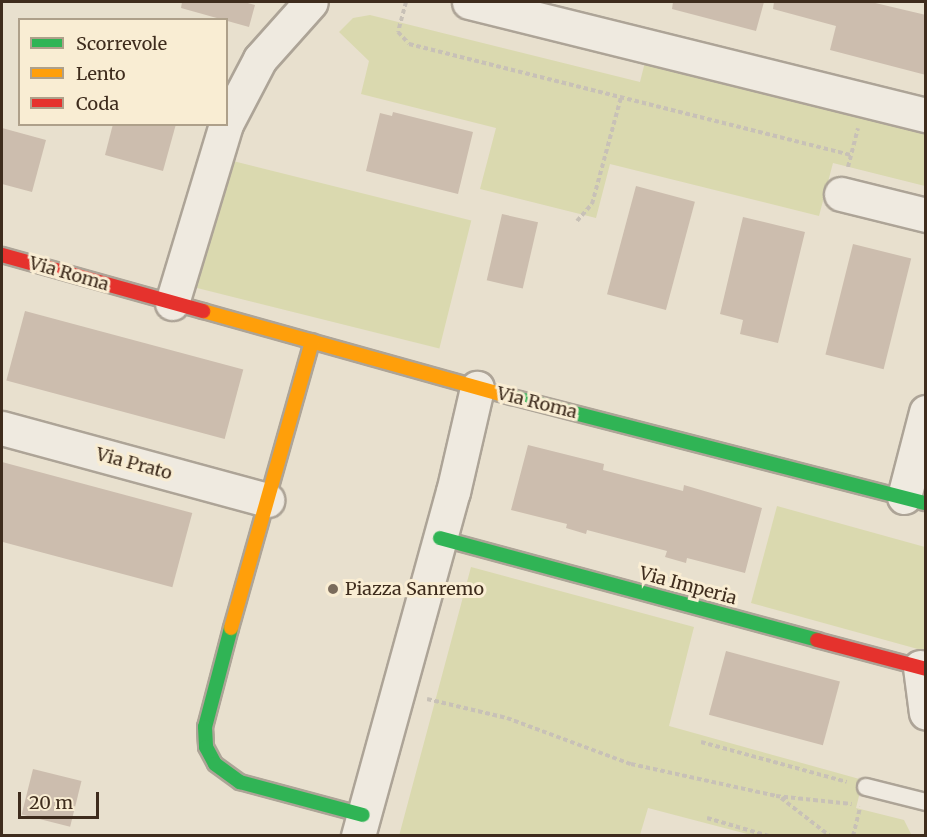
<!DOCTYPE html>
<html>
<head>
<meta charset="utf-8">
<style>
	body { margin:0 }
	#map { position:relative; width:927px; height:837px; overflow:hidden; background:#e8e0ce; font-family:Merriweather,serif }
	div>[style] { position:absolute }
	.green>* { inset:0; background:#dad9af; transform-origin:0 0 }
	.building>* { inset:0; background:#ccbdae; transform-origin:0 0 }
	.path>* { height:4px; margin-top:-2px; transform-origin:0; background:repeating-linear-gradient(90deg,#c8c1b7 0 4.5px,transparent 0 7.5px) }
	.roads { filter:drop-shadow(2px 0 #ada497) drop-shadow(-2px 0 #ada497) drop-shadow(0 2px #ada497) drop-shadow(0 -2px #ada497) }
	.lane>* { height:16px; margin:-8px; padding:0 8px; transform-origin:8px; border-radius:8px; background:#efeae0 }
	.street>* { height:33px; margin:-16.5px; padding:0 16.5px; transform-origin:16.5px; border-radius:16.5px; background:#efeae0 }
	.fast>* { height:14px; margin:-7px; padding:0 7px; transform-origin:7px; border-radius:7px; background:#30b455 }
	.slow>* { height:14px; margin:-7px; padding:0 7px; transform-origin:7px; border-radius:7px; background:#ff9f0a }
	.jam>* { height:14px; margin:-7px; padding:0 7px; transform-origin:7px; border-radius:7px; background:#e5322d }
	.dots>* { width:16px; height:16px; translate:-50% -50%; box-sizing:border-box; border:3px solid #f9edd3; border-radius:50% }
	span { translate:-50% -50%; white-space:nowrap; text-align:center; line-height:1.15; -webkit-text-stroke:6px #f9edd3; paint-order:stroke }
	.street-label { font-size:18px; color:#3e2c1d }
	.poi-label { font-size:18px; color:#3e2c1d }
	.left { translate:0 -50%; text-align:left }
	.frame { position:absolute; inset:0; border:3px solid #3e2c1d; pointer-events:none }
	.legend { position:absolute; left:18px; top:18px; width:210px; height:108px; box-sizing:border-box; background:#f9edd3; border:2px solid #aea08a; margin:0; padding:8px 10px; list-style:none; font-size:18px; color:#3e2c1d }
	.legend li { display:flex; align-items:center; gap:12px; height:30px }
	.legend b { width:30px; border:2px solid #aea08a }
	.scale { position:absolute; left:18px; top:792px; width:81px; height:27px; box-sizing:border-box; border:3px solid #3e2c1d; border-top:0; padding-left:8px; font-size:18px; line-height:21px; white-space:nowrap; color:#3e2c1d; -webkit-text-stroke:4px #f9edd3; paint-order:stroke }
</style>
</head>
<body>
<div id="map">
	<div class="green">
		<i style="clip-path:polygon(370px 15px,640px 82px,646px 58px,925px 128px,925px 186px,833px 163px,819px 216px,610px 164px,596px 218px,480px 189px,496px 128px,361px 94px,369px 61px,339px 32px,353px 18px)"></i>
		<i style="left:221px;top:158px;width:258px;height:132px;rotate:14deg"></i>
		<i style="clip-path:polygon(777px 506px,925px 547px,925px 651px,751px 603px)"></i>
		<i style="clip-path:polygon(471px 567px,694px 627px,669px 726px,863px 780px,856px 808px,904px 820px,912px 836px,751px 835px,648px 808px,640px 835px,399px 836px)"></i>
	</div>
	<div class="building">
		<i style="clip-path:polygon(182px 2px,244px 2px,255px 5px,249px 27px,181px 8px)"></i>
		<i style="clip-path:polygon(673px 2px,764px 2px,756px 31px,672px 9px)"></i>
		<i style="clip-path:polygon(774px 2px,871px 2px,926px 15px,926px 75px,830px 50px,836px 26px,773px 9px)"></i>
		<i style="clip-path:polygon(393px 112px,473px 132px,458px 194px,366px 171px,380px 113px,392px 116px)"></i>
		<i style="clip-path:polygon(113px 124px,176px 124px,163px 171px,105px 155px)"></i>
		<i style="clip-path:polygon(2px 128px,46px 140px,32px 192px,2px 184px)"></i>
		<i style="left:636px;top:186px;width:61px;height:112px;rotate:15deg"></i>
		<i style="left:502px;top:214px;width:37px;height:68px;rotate:13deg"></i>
		<i style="clip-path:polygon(743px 217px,805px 232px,778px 343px,740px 334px,743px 320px,720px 314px)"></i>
		<i style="left:853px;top:244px;width:60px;height:114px;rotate:14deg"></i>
		<i style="left:25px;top:311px;width:226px;height:72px;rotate:15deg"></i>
		<i style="clip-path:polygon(528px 445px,604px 464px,603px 470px,683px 491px,684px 485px,762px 508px,745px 573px,687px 558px,686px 563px,665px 557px,667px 551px,587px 530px,586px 534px,566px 528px,567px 524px,511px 510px)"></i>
		<i style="left:2px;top:462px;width:197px;height:77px;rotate:15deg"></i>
		<i style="left:726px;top:651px;width:118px;height:66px;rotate:15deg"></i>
		<i style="left:33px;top:769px;width:50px;height:47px;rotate:14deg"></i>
	</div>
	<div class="path">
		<i style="left:406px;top:2px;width:31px;rotate:105deg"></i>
		<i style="left:398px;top:32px;width:16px;rotate:47deg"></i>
		<i style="left:409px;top:44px;width:456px;rotate:14.1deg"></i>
		<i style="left:848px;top:167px;width:40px;rotate:-75.6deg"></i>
		<i style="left:577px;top:221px;width:23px;rotate:-49deg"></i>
		<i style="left:592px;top:204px;width:111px;rotate:-74.8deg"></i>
		<i style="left:427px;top:699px;width:82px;rotate:13.4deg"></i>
		<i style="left:507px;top:718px;width:132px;rotate:20.4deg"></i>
		<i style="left:631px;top:764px;width:148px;rotate:12.4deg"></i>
		<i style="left:776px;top:796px;width:76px;rotate:6deg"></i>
		<i style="left:701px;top:742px;width:151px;rotate:15.3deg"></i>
		<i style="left:781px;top:798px;width:62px;rotate:37.8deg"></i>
		<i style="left:707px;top:818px;width:65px;rotate:16.2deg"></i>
		<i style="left:853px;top:836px;width:30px;rotate:-76deg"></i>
	</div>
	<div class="roads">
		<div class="lane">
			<i style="left:866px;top:787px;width:62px;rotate:14deg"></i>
		</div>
		<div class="street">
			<i style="left:469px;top:2px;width:471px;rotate:13.9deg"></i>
			<i style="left:226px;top:124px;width:73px;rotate:-62.4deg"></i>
			<i style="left:260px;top:59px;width:76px;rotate:-48.2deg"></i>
			<i style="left:841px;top:194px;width:88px;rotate:13.9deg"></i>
			<i style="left:172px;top:303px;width:187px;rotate:-73.2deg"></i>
			<i style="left:2px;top:428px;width:275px;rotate:15.2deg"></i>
			<i style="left:904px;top:497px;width:88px;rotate:-75.5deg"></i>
			<i style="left:920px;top:667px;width:46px;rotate:82.6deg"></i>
			<i style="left:358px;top:836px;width:357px;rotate:-74.6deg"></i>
			<i style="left:453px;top:492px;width:107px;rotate:-77deg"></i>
		</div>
		<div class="fast">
			<i style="left:512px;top:397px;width:427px;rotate:14.4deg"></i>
			<i style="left:440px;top:538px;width:391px;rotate:15.1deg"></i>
			<i style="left:231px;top:628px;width:102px;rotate:104.7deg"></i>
			<i style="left:205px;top:727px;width:20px;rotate:87deg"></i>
			<i style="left:206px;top:747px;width:19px;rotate:62deg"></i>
			<i style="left:215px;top:764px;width:31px;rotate:36deg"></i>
			<i style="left:240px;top:782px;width:127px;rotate:15deg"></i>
		</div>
		<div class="slow">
			<i style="left:203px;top:311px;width:321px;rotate:15.6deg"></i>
			<i style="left:231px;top:628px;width:298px;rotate:-74.2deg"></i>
		</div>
		<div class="jam">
			<i style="left:2px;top:255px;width:209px;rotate:15.6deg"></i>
			<i style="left:817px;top:640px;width:113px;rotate:14.9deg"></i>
		</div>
	</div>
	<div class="dots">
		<i style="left:333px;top:589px;background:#7a6b5b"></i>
	</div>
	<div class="street-label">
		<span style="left:69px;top:274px;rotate:16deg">Via Roma</span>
		<span style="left:537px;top:403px;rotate:14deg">Via Roma</span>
		<span style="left:134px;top:464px;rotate:15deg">Via Prato</span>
		<span style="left:688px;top:586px;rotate:15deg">Via Imperia</span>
	</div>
	<div class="poi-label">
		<span class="left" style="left:345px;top:589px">Piazza Sanremo</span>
	</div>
	<div class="frame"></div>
	<ul class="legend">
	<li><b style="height:8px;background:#30b455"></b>Scorrevole</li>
	<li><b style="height:8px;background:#ff9f0a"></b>Lento</li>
	<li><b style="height:8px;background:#e5322d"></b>Coda</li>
	</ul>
	<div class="scale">20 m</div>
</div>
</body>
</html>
